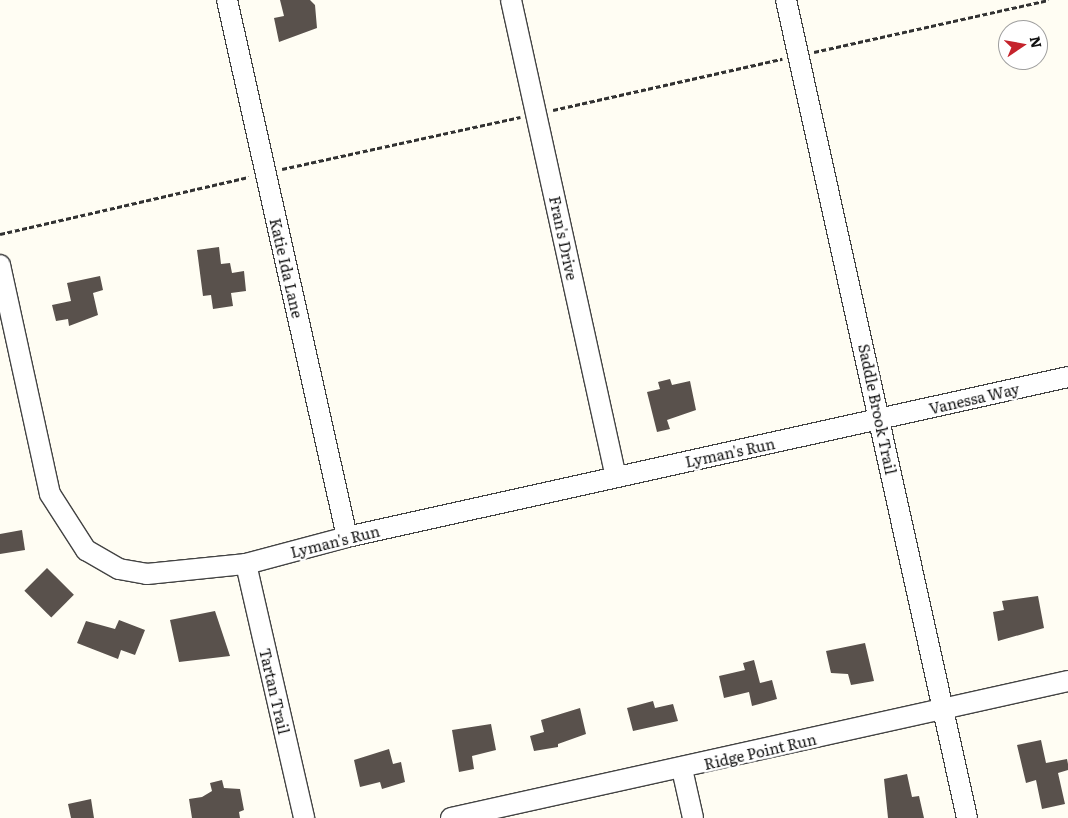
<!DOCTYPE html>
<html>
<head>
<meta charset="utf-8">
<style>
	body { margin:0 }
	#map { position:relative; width:1068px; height:818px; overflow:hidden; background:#fffdf3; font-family:Literata,serif }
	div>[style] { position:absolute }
	.building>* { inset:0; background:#59514c; transform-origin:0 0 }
	.path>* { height:2.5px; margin-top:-1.25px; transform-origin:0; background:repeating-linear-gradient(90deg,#323232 0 5px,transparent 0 7.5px) }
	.roads { filter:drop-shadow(1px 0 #434343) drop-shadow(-1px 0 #434343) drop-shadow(0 1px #434343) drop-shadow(0 -1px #434343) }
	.minor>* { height:20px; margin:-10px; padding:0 10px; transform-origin:10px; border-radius:10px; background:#fff }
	span { translate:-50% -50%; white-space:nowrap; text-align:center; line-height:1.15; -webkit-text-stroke:5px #fff; paint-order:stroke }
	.street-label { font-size:15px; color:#101010 }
	.north { position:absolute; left:998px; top:20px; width:50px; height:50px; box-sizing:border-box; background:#fff; border:1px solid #9f9f9f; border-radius:50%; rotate:78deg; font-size:14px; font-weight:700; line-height:20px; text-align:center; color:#101010 }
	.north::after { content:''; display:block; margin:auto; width:18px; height:22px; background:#c5232c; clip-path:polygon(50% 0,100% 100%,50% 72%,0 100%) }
</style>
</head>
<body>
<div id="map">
	<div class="building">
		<i style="clip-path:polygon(280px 0,310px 0,315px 5px,317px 28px,279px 42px,274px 18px,284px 16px)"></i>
		<i style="clip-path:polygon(219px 247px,221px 264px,230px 263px,232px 273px,244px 271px,246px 291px,231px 293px,233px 306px,213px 309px,211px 295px,203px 296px,197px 250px)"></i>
		<i style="clip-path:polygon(100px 276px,103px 290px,93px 293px,98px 315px,69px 326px,68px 319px,56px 321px,52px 305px,71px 301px,67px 283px)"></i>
		<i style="clip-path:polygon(670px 379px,672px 385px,690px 381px,696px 410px,667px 420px,670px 429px,657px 432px,647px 392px,660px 389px,658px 382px)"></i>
		<i style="clip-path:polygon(22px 530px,25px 550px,0 554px,0 534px)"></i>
		<i style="left:47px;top:568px;width:38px;height:32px;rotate:45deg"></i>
		<i style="clip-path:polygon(1038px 596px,1044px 628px,998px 641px,993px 612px,1004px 610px,1002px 601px)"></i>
		<i style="clip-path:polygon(215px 611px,230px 656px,179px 662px,170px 620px)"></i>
		<i style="clip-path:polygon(119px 620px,145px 630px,135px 655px,121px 650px,118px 659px,77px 643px,86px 621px,115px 629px)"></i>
		<i style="clip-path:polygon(865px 643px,874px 681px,851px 685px,848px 674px,831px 673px,826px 651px)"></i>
		<i style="clip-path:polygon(754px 660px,760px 683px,772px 680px,777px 699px,752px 706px,749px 692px,724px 698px,719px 676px,745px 670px,743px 663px)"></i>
		<i style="clip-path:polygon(653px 701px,655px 708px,673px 704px,678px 721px,633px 731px,627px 708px)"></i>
		<i style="clip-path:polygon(580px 708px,586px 734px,558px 744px,558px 747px,534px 751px,530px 736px,544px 732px,541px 720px)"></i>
		<i style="clip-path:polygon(491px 724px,496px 750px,472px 756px,474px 769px,459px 772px,452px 730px)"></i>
		<i style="clip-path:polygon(1041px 740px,1046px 763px,1067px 759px,1068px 764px,1068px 770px,1058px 773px,1065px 804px,1042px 809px,1036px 780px,1026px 783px,1017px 745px)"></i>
		<i style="clip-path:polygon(389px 749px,393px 764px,401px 762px,405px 782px,382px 789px,380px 782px,360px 787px,354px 760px)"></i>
		<i style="clip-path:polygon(907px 774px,912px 797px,919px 796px,924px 818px,888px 818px,884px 779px)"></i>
		<i style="clip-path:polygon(222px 780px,224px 788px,240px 789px,244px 810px,239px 812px,240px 818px,192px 818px,189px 799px,202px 797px,212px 791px,210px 783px)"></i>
		<i style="clip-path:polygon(91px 799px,94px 818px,71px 818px,68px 804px)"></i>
	</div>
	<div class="path">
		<i style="left:814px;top:52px;width:240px;rotate:-12.5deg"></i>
		<i style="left:553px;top:110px;width:235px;rotate:-12.6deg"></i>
		<i style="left:282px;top:169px;width:244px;rotate:-12.3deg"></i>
		<i style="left:0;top:234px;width:255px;rotate:-12.9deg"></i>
	</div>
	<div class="roads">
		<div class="minor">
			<i style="left:227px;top:0;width:550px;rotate:77.4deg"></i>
			<i style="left:511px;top:0;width:487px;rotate:77.6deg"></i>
			<i style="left:786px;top:0;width:838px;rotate:77.52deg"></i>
			<i style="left:0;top:265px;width:234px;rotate:77.7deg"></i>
			<i style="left:50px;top:494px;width:67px;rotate:57.3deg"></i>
			<i style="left:86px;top:550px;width:38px;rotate:30deg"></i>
			<i style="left:119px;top:569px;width:28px;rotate:10deg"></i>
			<i style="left:147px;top:574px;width:100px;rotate:-5.8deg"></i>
			<i style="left:246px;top:564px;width:105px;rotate:-15deg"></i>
			<i style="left:347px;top:537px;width:739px;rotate:-12.51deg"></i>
			<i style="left:246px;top:564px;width:261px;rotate:77.1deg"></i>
			<i style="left:682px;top:769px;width:50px;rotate:77.3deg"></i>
			<i style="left:451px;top:818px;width:632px;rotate:-12.52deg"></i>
		</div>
	</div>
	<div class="street-label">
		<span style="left:564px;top:238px;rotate:78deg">Fran's Drive</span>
		<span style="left:287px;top:268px;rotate:77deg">Katie Ida Lane</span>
		<span style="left:974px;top:398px;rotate:-13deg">Vanessa Way</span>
		<span style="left:878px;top:409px;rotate:78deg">Saddle Brook Trail</span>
		<span style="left:730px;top:452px;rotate:-12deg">Lyman's Run</span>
		<span style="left:335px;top:541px;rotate:-14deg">Lyman's Run</span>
		<span style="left:275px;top:691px;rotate:77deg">Tartan Trail</span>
		<span style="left:760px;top:751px;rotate:-13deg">Ridge Point Run</span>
	</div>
	<div class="north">N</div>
</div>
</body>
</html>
